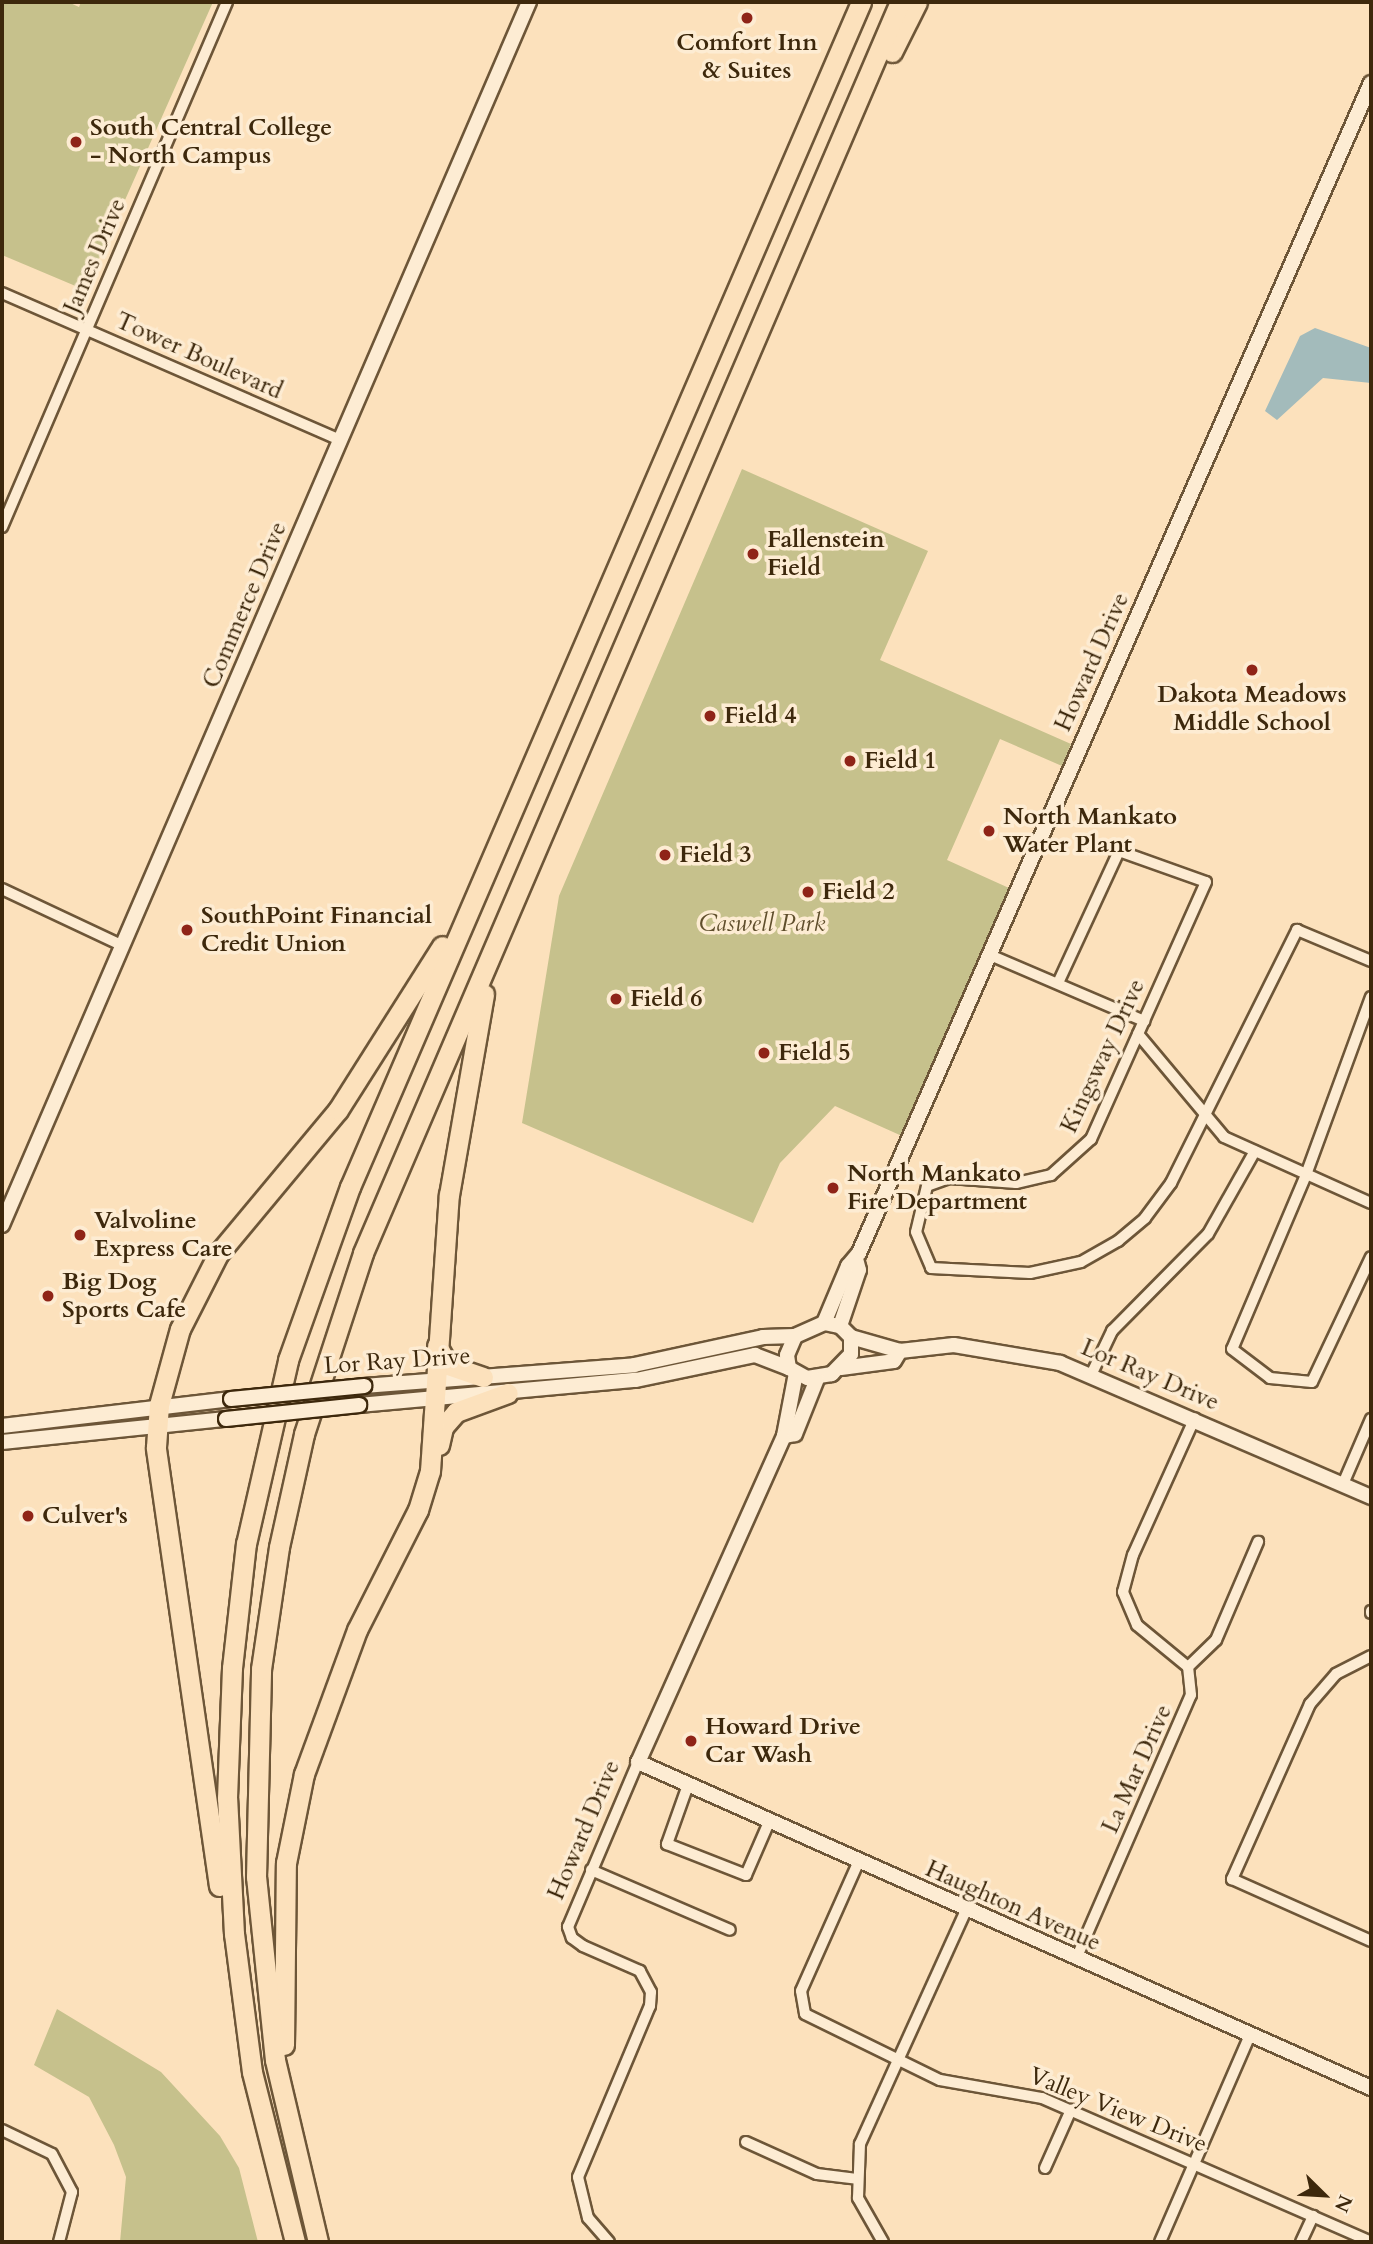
<!DOCTYPE html>
<html>
<head>
<meta charset="utf-8">
<style>
	body { margin:0 }
	#map { position:relative; width:1373px; height:2244px; overflow:hidden; background:#fce1bc; font-family:Cardo,serif }
	div>[style] { position:absolute }
	.green>* { inset:0; background:#c6c18c }
	.water>* { inset:0; background:#a3bbbb }
	.roads { filter:drop-shadow(2px 0 #6d5638) drop-shadow(-2px 0 #6d5638) drop-shadow(0 2px #6d5638) drop-shadow(0 -2px #6d5638) }
	.street>* { height:10px; margin:-5px; padding:0 5px; transform-origin:5px; border-radius:5px; background:#fdecd3 }
	.secondary>* { height:14px; margin:-7px; padding:0 7px; transform-origin:7px; border-radius:7px; background:#fdecd3 }
	.highway>* { height:19px; margin:-9.5px; padding:0 9.5px; transform-origin:9.5px; border-radius:9.5px; background:#fce1bc }
	.bridges { filter:drop-shadow(2px 0 #3d280c) drop-shadow(-2px 0 #3d280c) drop-shadow(0 2px #3d280c) drop-shadow(0 -2px #3d280c) }
	.secondary-bridge>* { height:14px; margin:-7px; padding:0 7px; transform-origin:7px; border-radius:7px; background:#fdecd3 }
	.dots>* { width:19px; height:19px; translate:-50% -50%; box-sizing:border-box; border:4px solid #fdecd3; border-radius:50% }
	span { translate:-50% -50%; white-space:nowrap; text-align:center; line-height:1.15; -webkit-text-stroke:7px #fdecd3; paint-order:stroke }
	.poi-label { font-size:24px; color:#3d280c; font-weight:700 }
	.left { translate:0 -50%; text-align:left }
	.street-label { font-size:24px; color:#3d280c }
	.park-label { font-size:24px; color:#5f4e2c; font-style:italic }
	.frame { position:absolute; inset:0; border:4px solid #3d280c; pointer-events:none }
	.north { position:absolute; left:1289px; top:2160px; width:70px; height:70px; -webkit-text-stroke:5px #fdecd3; paint-order:stroke; rotate:114deg; font-size:19px; font-weight:700; line-height:28px; text-align:center; color:#3d280c }
	.north::after { content:''; display:block; margin:auto; width:24px; height:32px; background:#3d280c; clip-path:polygon(50% 0,100% 100%,50% 72%,0 100%) }
</style>
</head>
<body>
<div id="map">
	<div class="green">
		<i style="clip-path:polygon(2px 2px,68px 2px,79px 7px,81px 2px,213px 2px,85px 290px,2px 255px)"></i>
		<i style="clip-path:polygon(742px 469px,928px 551px,880px 660px,1071px 744px,1062px 766px,1000px 739px,947px 860px,1009px 888px,902px 1136px,835px 1106px,780px 1163px,753px 1223px,522px 1123px,559px 896px)"></i>
		<i style="clip-path:polygon(57px 2009px,161px 2072px,220px 2136px,239px 2168px,258px 2242px,120px 2242px,126px 2177px,114px 2145px,89px 2097px,34px 2065px)"></i>
	</div>
	<div class="water">
		<i style="clip-path:polygon(1315px 328px,1371px 348px,1371px 383px,1323px 378px,1277px 420px,1265px 411px,1300px 336px)"></i>
	</div>
	<div class="roads">
		<div class="street">
			<i style="left:2px;top:293px;width:369px;rotate:23.5deg"></i>
			<i style="left:2px;top:527px;width:571px;rotate:-66.8deg"></i>
			<i style="left:2px;top:889px;width:134px;rotate:25.2deg"></i>
			<i style="left:990px;top:955px;width:168px;rotate:23.2deg"></i>
			<i style="left:1058px;top:983px;width:145px;rotate:-65.2deg"></i>
			<i style="left:1119px;top:851px;width:92px;rotate:19.6deg"></i>
			<i style="left:1206px;top:882px;width:282px;rotate:114.1deg"></i>
			<i style="left:1091px;top:1139px;width:54px;rotate:138deg"></i>
			<i style="left:1051px;top:1175px;width:36px;rotate:167deg"></i>
			<i style="left:1016px;top:1183px;width:67px;rotate:-175.7deg"></i>
			<i style="left:949px;top:1178px;width:23px;rotate:160deg"></i>
			<i style="left:927px;top:1186px;width:47px;rotate:103.4deg"></i>
			<i style="left:916px;top:1232px;width:39px;rotate:67deg"></i>
			<i style="left:931px;top:1268px;width:99px;rotate:2.9deg"></i>
			<i style="left:1030px;top:1273px;width:52px;rotate:-12.2deg"></i>
			<i style="left:1081px;top:1262px;width:43px;rotate:-29.6deg"></i>
			<i style="left:1118px;top:1241px;width:35px;rotate:-40deg"></i>
			<i style="left:1145px;top:1218px;width:44px;rotate:-53.4deg"></i>
			<i style="left:1171px;top:1183px;width:283px;rotate:-63.5deg"></i>
			<i style="left:1297px;top:930px;width:80px;rotate:22.7deg"></i>
			<i style="left:1371px;top:997px;width:189px;rotate:110.1deg"></i>
			<i style="left:1306px;top:1175px;width:189px;rotate:113deg"></i>
			<i style="left:1232px;top:1349px;width:48px;rotate:37.3deg"></i>
			<i style="left:1270px;top:1378px;width:42px;rotate:5.4deg"></i>
			<i style="left:1312px;top:1382px;width:138px;rotate:-64.7deg"></i>
			<i style="left:1138px;top:1034px;width:134px;rotate:50.1deg"></i>
			<i style="left:1224px;top:1137px;width:161px;rotate:24.2deg"></i>
			<i style="left:1092px;top:1373px;width:47px;rotate:-64.5deg"></i>
			<i style="left:1112px;top:1331px;width:136px;rotate:-45.3deg"></i>
			<i style="left:1208px;top:1234px;width:95px;rotate:-60.5deg"></i>
			<i style="left:1343px;top:1484px;width:71px;rotate:-66.7deg"></i>
			<i style="left:1371px;top:1611px;width:2px;rotate:90deg"></i>
			<i style="left:1371px;top:1656px;width:39px;rotate:153deg"></i>
			<i style="left:1336px;top:1674px;width:40px;rotate:131deg"></i>
			<i style="left:1310px;top:1704px;width:192px;rotate:114deg"></i>
			<i style="left:1232px;top:1879px;width:152px;rotate:24deg"></i>
			<i style="left:1188px;top:1667px;width:39px;rotate:-44deg"></i>
			<i style="left:1216px;top:1640px;width:107px;rotate:-66.8deg"></i>
			<i style="left:688px;top:1785px;width:63px;rotate:109.6deg"></i>
			<i style="left:667px;top:1844px;width:85px;rotate:21.4deg"></i>
			<i style="left:746px;top:1875px;width:58px;rotate:-66.5deg"></i>
			<i style="left:858px;top:1863px;width:140px;rotate:114deg"></i>
			<i style="left:801px;top:1991px;width:23px;rotate:80deg"></i>
			<i style="left:805px;top:2014px;width:150px;rotate:26.1deg"></i>
			<i style="left:940px;top:2080px;width:104px;rotate:10deg"></i>
			<i style="left:1042px;top:2098px;width:359px;rotate:23.6deg"></i>
			<i style="left:591px;top:1870px;width:151px;rotate:23.3deg"></i>
			<i style="left:1076px;top:1959px;width:288px;rotate:-66.5deg"></i>
			<i style="left:1191px;top:1695px;width:28px;rotate:-96deg"></i>
			<i style="left:1188px;top:1667px;width:66px;rotate:-140.5deg"></i>
			<i style="left:1137px;top:1625px;width:36px;rotate:-113deg"></i>
			<i style="left:1123px;top:1592px;width:38px;rotate:-75deg"></i>
			<i style="left:1133px;top:1555px;width:150px;rotate:-65.7deg"></i>
			<i style="left:2px;top:2130px;width:55px;rotate:25.6deg"></i>
			<i style="left:52px;top:2154px;width:43px;rotate:62.2deg"></i>
			<i style="left:72px;top:2192px;width:52px;rotate:104.6deg"></i>
			<i style="left:746px;top:2142px;width:78px;rotate:24.3deg"></i>
			<i style="left:817px;top:2174px;width:38px;rotate:7deg"></i>
			<i style="left:1045px;top:2168px;width:64px;rotate:-65.9deg"></i>
			<i style="left:609px;top:2242px;width:32px;rotate:-131deg"></i>
			<i style="left:588px;top:2218px;width:42px;rotate:-103.7deg"></i>
			<i style="left:578px;top:2177px;width:186px;rotate:-67.2deg"></i>
			<i style="left:650px;top:2006px;width:14px;rotate:-86deg"></i>
			<i style="left:651px;top:1992px;width:24px;rotate:-118deg"></i>
			<i style="left:640px;top:1971px;width:62px;rotate:-156.3deg"></i>
			<i style="left:583px;top:1946px;width:14px;rotate:-144deg"></i>
			<i style="left:572px;top:1938px;width:12px;rotate:-110deg"></i>
			<i style="left:568px;top:1927px;width:179px;rotate:-67deg"></i>
			<i style="left:883px;top:2242px;width:51px;rotate:-119.6deg"></i>
			<i style="left:858px;top:2198px;width:54px;rotate:-87.9deg"></i>
			<i style="left:860px;top:2144px;width:257px;rotate:-65.6deg"></i>
			<i style="left:1160px;top:2242px;width:223px;rotate:-66.5deg"></i>
			<i style="left:1301px;top:2242px;width:29px;rotate:-65deg"></i>
		</div>
		<div class="secondary">
			<i style="left:2px;top:1225px;width:1332px;rotate:-66.69deg"></i>
			<i style="left:824px;top:1323px;width:62px;rotate:-67.2deg"></i>
			<i style="left:848px;top:1266px;width:17px;rotate:-50deg"></i>
			<i style="left:859px;top:1253px;width:1277px;rotate:-66.37deg"></i>
			<i style="left:824px;top:1323px;width:16px;rotate:11deg"></i>
			<i style="left:840px;top:1326px;width:16px;rotate:45deg"></i>
			<i style="left:851px;top:1337px;width:17px;rotate:90deg"></i>
			<i style="left:851px;top:1354px;width:28px;rotate:134deg"></i>
			<i style="left:832px;top:1374px;width:25px;rotate:171deg"></i>
			<i style="left:807px;top:1378px;width:21px;rotate:-151deg"></i>
			<i style="left:789px;top:1368px;width:13px;rotate:-99deg"></i>
			<i style="left:787px;top:1355px;width:21px;rotate:-67deg"></i>
			<i style="left:795px;top:1336px;width:32px;rotate:-24deg"></i>
			<i style="left:840px;top:1326px;width:59px;rotate:-71.3deg"></i>
			<i style="left:859px;top:1270px;width:11px;rotate:-105deg"></i>
			<i style="left:851px;top:1337px;width:51px;rotate:15.9deg"></i>
			<i style="left:900px;top:1351px;width:54px;rotate:-6.3deg"></i>
			<i style="left:954px;top:1345px;width:108px;rotate:9.6deg"></i>
			<i style="left:1060px;top:1363px;width:339px;rotate:23.3deg"></i>
			<i style="left:841px;top:1368px;width:53px;rotate:-7.5deg"></i>
			<i style="left:894px;top:1361px;width:12px;rotate:-59deg"></i>
			<i style="left:796px;top:1373px;width:64px;rotate:100.8deg"></i>
			<i style="left:784px;top:1436px;width:357px;rotate:114.1deg"></i>
			<i style="left:638px;top:1762px;width:802px;rotate:23.98deg"></i>
			<i style="left:364px;top:1386px;width:271px;rotate:-4.4deg"></i>
			<i style="left:634px;top:1365px;width:132px;rotate:-12.2deg"></i>
			<i style="left:763px;top:1337px;width:32px;rotate:-2deg"></i>
			<i style="left:359px;top:1405px;width:278px;rotate:-5.2deg"></i>
			<i style="left:636px;top:1380px;width:122px;rotate:-11.9deg"></i>
			<i style="left:755px;top:1355px;width:36px;rotate:21deg"></i>
			<i style="left:2px;top:1426px;width:231px;rotate:-6.7deg"></i>
			<i style="left:784px;top:1436px;width:11px;rotate:-10deg"></i>
			<i style="left:795px;top:1434px;width:59px;rotate:-68.2deg"></i>
			<i style="left:2px;top:1442px;width:225px;rotate:-5.9deg"></i>
		</div>
		<div class="highway">
			<i style="left:892px;top:52px;width:56px;rotate:-63.4deg"></i>
			<i style="left:437px;top:1346px;width:22px;rotate:60deg"></i>
			<i style="left:448px;top:1365px;width:37px;rotate:19deg"></i>
			<i style="left:439px;top:1445px;width:18px;rotate:-77deg"></i>
			<i style="left:443px;top:1427px;width:20px;rotate:-49deg"></i>
			<i style="left:456px;top:1412px;width:55px;rotate:-20.1deg"></i>
			<i style="left:219px;top:1886px;width:443px;rotate:-98.2deg"></i>
			<i style="left:156px;top:1447px;width:42px;rotate:-85.9deg"></i>
			<i style="left:159px;top:1405px;width:79px;rotate:-74.6deg"></i>
			<i style="left:180px;top:1329px;width:84px;rotate:-63.1deg"></i>
			<i style="left:218px;top:1254px;width:187px;rotate:-50.2deg"></i>
			<i style="left:338px;top:1110px;width:194px;rotate:-57.6deg"></i>
			<i style="left:284px;top:2045px;width:182px;rotate:-89.4deg"></i>
			<i style="left:286px;top:1863px;width:91px;rotate:-78.6deg"></i>
			<i style="left:304px;top:1774px;width:153px;rotate:-69.8deg"></i>
			<i style="left:357px;top:1630px;width:135px;rotate:-63.1deg"></i>
			<i style="left:418px;top:1510px;width:41px;rotate:-72.9deg"></i>
			<i style="left:430px;top:1471px;width:277px;rotate:-86.1deg"></i>
			<i style="left:449px;top:1195px;width:204px;rotate:-80.1deg"></i>
			<i style="left:295px;top:2242px;width:175px;rotate:-104.2deg"></i>
			<i style="left:252px;top:2072px;width:139px;rotate:-97.4deg"></i>
			<i style="left:234px;top:1934px;width:136px;rotate:-92.9deg"></i>
			<i style="left:227px;top:1798px;width:130px;rotate:-87.8deg"></i>
			<i style="left:232px;top:1668px;width:125px;rotate:-83.6deg"></i>
			<i style="left:246px;top:1544px;width:189px;rotate:-77.1deg"></i>
			<i style="left:288px;top:1360px;width:184px;rotate:-70.3deg"></i>
			<i style="left:350px;top:1187px;width:1290px;rotate:-66.67deg"></i>
			<i style="left:318px;top:2242px;width:187px;rotate:-103.3deg"></i>
			<i style="left:275px;top:2060px;width:184px;rotate:-95.9deg"></i>
			<i style="left:256px;top:1877px;width:208px;rotate:-88.6deg"></i>
			<i style="left:261px;top:1669px;width:123px;rotate:-81.6deg"></i>
			<i style="left:279px;top:1547px;width:116px;rotate:-77.5deg"></i>
			<i style="left:304px;top:1434px;width:190px;rotate:-71.9deg"></i>
			<i style="left:363px;top:1253px;width:1361px;rotate:-66.77deg"></i>
		</div>
	</div>
	<div class="bridges">
		<div class="secondary-bridge">
			<i style="left:231px;top:1399px;width:134px;rotate:-5.6deg"></i>
			<i style="left:226px;top:1419px;width:134px;rotate:-6deg"></i>
		</div>
	</div>
	<div class="dots">
		<i style="left:747px;top:18px;background:#8f2418"></i>
		<i style="left:76px;top:142px;background:#8f2418"></i>
		<i style="left:753px;top:554px;background:#8f2418"></i>
		<i style="left:1252px;top:670px;background:#8f2418"></i>
		<i style="left:710px;top:716px;background:#8f2418"></i>
		<i style="left:850px;top:761px;background:#8f2418"></i>
		<i style="left:989px;top:831px;background:#8f2418"></i>
		<i style="left:665px;top:855px;background:#8f2418"></i>
		<i style="left:808px;top:892px;background:#8f2418"></i>
		<i style="left:187px;top:930px;background:#8f2418"></i>
		<i style="left:616px;top:999px;background:#8f2418"></i>
		<i style="left:764px;top:1053px;background:#8f2418"></i>
		<i style="left:833px;top:1188px;background:#8f2418"></i>
		<i style="left:80px;top:1235px;background:#8f2418"></i>
		<i style="left:48px;top:1296px;background:#8f2418"></i>
		<i style="left:28px;top:1516px;background:#8f2418"></i>
		<i style="left:691px;top:1741px;background:#8f2418"></i>
	</div>
	<div class="poi-label">
		<span style="left:747px;top:57px">Comfort Inn<br>&amp; Suites</span>
		<span class="left" style="left:90px;top:142px">South Central College<br>- North Campus</span>
		<span class="left" style="left:767px;top:554px">Fallenstein<br>Field</span>
		<span style="left:1252px;top:709px">Dakota Meadows<br>Middle School</span>
		<span class="left" style="left:724px;top:716px">Field 4</span>
		<span class="left" style="left:864px;top:761px">Field 1</span>
		<span class="left" style="left:1003px;top:831px">North Mankato<br>Water Plant</span>
		<span class="left" style="left:679px;top:855px">Field 3</span>
		<span class="left" style="left:822px;top:892px">Field 2</span>
		<span class="left" style="left:201px;top:930px">SouthPoint Financial<br>Credit Union</span>
		<span class="left" style="left:630px;top:999px">Field 6</span>
		<span class="left" style="left:778px;top:1053px">Field 5</span>
		<span class="left" style="left:847px;top:1188px">North Mankato<br>Fire Department</span>
		<span class="left" style="left:94px;top:1235px">Valvoline<br>Express Care</span>
		<span class="left" style="left:62px;top:1296px">Big Dog<br>Sports Cafe</span>
		<span class="left" style="left:42px;top:1516px">Culver's</span>
		<span class="left" style="left:705px;top:1741px">Howard Drive<br>Car Wash</span>
	</div>
	<div class="street-label">
		<span style="left:95px;top:256px;rotate:-67deg">James Drive</span>
		<span style="left:199px;top:356px;rotate:24deg">Tower Boulevard</span>
		<span style="left:245px;top:605px;rotate:-67deg">Commerce Drive</span>
		<span style="left:1092px;top:662px;rotate:-66deg">Howard Drive</span>
		<span style="left:1103px;top:1056px;rotate:-65deg">Kingsway Drive</span>
		<span style="left:397px;top:1361px;rotate:-4deg">Lor Ray Drive</span>
		<span style="left:1150px;top:1375px;rotate:23deg">Lor Ray Drive</span>
		<span style="left:1137px;top:1769px;rotate:-66deg">La Mar Drive</span>
		<span style="left:584px;top:1830px;rotate:-67deg">Howard Drive</span>
		<span style="left:1013px;top:1906px;rotate:24deg">Haughton Avenue</span>
		<span style="left:1118px;top:2110px;rotate:22deg">Valley View Drive</span>
	</div>
	<div class="park-label">
		<span style="left:762px;top:924px">Caswell Park</span>
	</div>
	<div class="frame"></div>
	<div class="north">N</div>
</div>
</body>
</html>
